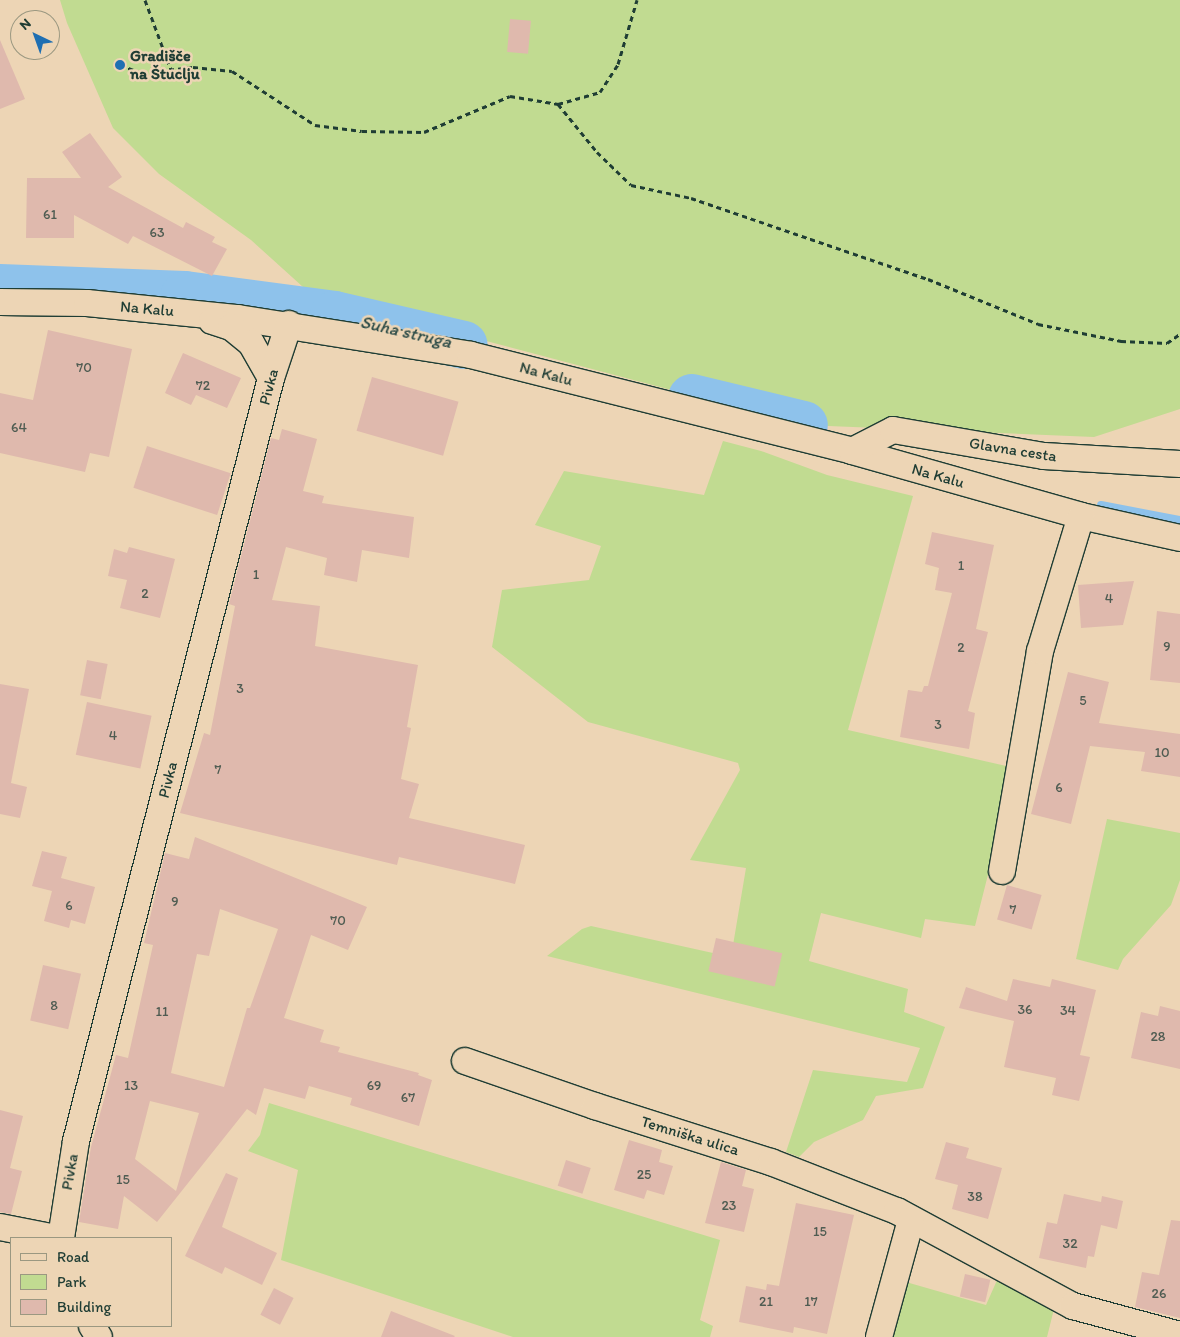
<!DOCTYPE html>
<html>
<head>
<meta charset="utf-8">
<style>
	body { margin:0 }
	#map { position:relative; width:1180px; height:1337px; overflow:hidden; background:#edd5b5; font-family:Itim,sans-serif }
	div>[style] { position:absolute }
	.green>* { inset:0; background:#c1db91 }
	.stream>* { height:8px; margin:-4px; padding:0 4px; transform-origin:4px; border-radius:4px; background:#8ec2eb }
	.river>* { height:48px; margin:-24px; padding:0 24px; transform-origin:24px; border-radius:24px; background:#8ec2eb }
	.building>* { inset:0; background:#dfb9ad; transform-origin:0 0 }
	.path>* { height:3px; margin-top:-1.5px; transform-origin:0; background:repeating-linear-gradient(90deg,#1f3d34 0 5px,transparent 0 9px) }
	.roads { filter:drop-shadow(1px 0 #1f3d34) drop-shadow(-1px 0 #1f3d34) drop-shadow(0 1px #1f3d34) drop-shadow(0 -1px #1f3d34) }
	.minor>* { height:26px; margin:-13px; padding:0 13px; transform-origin:13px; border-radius:13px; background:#edd5b5 }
	.dots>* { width:14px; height:14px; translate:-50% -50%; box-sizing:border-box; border:2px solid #edd5b5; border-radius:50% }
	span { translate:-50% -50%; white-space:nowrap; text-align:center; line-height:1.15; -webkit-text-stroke:5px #edd5b5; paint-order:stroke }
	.number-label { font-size:14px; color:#4f5c52 }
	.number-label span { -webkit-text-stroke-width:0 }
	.poi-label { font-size:16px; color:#1f3d34; font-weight:700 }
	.left { translate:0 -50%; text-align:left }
	.street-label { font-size:16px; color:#1f3d34 }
	.water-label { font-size:18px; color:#2a4a46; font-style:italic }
	.legend { position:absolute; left:10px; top:1237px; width:162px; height:90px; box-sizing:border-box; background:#edd5b5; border:1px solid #9b9881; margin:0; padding:6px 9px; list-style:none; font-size:15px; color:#1f3d34 }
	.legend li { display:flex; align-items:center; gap:10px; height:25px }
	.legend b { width:25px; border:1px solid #9b9881 }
	.north { position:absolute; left:10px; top:10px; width:50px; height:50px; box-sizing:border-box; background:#edd5b5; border:1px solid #9b9881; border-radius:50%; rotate:318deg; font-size:14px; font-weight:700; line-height:20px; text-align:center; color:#1f3d34 }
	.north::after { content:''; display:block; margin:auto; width:18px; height:22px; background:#1f6fb2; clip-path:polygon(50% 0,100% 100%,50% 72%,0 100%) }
</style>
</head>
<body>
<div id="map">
	<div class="green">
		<i style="clip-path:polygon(60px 0,1180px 0,1180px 409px,1094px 437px,804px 425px,471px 337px,334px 315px,251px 240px,159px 174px,113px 128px,67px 23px)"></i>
		<i style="clip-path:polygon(723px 441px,761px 451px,827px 475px,913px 496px,848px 730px,1015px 768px,975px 926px,925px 919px,921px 938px,821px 913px,809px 961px,908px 989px,904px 1012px,945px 1027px,923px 1088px,876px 1096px,863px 1120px,814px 1142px,799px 1157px,786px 1152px,813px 1070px,907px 1082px,920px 1048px,547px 956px,582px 929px,591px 926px,731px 957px,746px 868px,690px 860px,740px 770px,738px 763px,588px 722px,492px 647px,502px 590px,589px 580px,601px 546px,535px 525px,564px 471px,704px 495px)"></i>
		<i style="clip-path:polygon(1107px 819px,1180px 833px,1180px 880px,1171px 905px,1123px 959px,1118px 970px,1076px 959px)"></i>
		<i style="clip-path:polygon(269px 1103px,720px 1240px,700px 1320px,713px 1326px,710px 1337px,513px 1337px,281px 1260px,298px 1170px,248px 1151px,260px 1135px)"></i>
		<i style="clip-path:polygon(998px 1278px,1054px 1309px,1047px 1337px,885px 1337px,899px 1280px,986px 1305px)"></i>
	</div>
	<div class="stream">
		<i style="left:1101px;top:505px;width:80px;rotate:10.8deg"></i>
	</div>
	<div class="river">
		<i style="left:0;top:288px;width:185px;rotate:2.2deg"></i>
		<i style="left:185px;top:295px;width:150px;rotate:7.6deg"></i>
		<i style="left:334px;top:315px;width:133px;rotate:13deg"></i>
		<i style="left:692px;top:398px;width:115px;rotate:13.6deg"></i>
	</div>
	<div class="building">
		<i style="left:510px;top:19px;width:21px;height:33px;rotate:5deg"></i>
		<i style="clip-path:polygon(0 40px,25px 99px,0 109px)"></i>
		<i style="clip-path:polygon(90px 133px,122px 177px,108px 187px,183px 228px,186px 222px,215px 237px,212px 242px,227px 249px,212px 276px,133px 236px,128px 244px,74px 215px,74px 238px,26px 238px,27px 178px,81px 178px,62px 152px)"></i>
		<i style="clip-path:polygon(48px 330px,132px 349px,109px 457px,90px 453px,85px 472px,0 453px,0 393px,33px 400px)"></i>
		<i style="clip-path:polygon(183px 353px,241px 378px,227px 408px,196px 395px,191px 405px,165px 393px)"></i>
		<i style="left:372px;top:377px;width:90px;height:56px;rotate:16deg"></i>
		<i style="clip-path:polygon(282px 429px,317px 439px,303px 491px,324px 496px,322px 503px,414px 517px,409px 558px,362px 550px,357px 582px,324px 575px,327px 558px,286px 547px,272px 600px,320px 606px,315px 646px,418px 665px,407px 727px,411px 728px,401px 779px,419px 784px,409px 818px,525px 845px,515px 884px,399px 857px,397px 865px,180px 813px,204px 733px,210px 735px,235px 606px,229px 604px,271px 438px,279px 440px)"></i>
		<i style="left:147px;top:446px;width:88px;height:44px;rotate:18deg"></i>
		<i style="clip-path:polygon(932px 532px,994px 545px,976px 629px,988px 632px,968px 711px,975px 713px,969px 749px,900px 737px,908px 690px,922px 692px,924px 686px,928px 686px,952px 593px,935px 590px,939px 568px,925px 564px)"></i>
		<i style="clip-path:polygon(129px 547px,175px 559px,160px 618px,120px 608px,127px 580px,108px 576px,114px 549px,127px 553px)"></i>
		<i style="clip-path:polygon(1134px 581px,1123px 625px,1081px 628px,1078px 585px)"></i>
		<i style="clip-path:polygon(1157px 611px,1180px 614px,1180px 683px,1150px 680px)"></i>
		<i style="left:87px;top:660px;width:21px;height:36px;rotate:11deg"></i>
		<i style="clip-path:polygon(1068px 672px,1109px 682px,1099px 723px,1180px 734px,1180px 777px,1141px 771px,1145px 752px,1090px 746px,1071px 824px,1031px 814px)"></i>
		<i style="clip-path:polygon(0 684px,29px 689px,11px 783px,27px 787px,20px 818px,0 814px)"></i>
		<i style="left:87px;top:702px;width:66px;height:54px;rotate:12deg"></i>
		<i style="clip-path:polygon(evenodd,195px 837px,367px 907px,348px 950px,311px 935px,284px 1018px,324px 1030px,320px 1042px,340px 1047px,338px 1052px,419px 1073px,418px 1075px,432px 1080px,419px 1126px,350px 1105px,352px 1098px,309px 1086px,305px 1099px,264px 1088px,256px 1115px,247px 1109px,157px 1222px,124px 1196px,118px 1229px,79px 1222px,91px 1147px,116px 1055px,128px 1058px,153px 945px,144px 943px,165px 853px,189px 859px,195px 837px,220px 909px,278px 929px,250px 1008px,247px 1008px,224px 1087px,171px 1073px,197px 954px,209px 956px,220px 909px,195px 837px,150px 1101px,199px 1113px,176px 1191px,135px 1159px,150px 1101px)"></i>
		<i style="clip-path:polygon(42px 851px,67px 857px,61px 878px,95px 887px,85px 924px,71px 920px,69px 928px,44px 921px,52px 891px,32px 886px)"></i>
		<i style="left:1007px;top:885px;width:36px;height:36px;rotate:16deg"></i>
		<i style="left:716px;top:938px;width:68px;height:34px;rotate:13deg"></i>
		<i style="left:43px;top:965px;width:39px;height:57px;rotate:13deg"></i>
		<i style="clip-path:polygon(1013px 979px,1050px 987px,1052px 979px,1096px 990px,1080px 1055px,1090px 1057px,1079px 1101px,1052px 1095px,1056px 1078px,1004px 1067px,1014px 1021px,959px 1008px,966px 987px,1007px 1001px)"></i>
		<i style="clip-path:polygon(1160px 1006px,1180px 1011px,1180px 1069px,1131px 1058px,1141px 1012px,1158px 1016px)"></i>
		<i style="clip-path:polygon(0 1110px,23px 1116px,10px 1168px,22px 1171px,11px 1214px,0 1212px)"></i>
		<i style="clip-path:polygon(629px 1140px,662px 1150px,659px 1162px,673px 1166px,664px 1195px,647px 1190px,644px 1199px,614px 1190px)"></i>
		<i style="clip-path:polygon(946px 1142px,969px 1148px,966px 1158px,1002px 1168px,988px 1219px,952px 1209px,958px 1185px,935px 1179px)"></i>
		<i style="left:566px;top:1160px;width:26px;height:27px;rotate:18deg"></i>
		<i style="clip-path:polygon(721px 1162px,746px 1170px,742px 1186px,754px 1189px,744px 1232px,705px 1223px)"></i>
		<i style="clip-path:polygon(226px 1173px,238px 1178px,222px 1227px,277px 1253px,262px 1285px,225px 1267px,222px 1274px,185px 1256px)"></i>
		<i style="clip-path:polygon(1064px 1194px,1101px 1202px,1102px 1196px,1123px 1201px,1117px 1229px,1101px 1225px,1094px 1257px,1088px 1256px,1086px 1268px,1039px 1258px,1047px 1222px,1057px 1224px)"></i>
		<i style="clip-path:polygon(796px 1203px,854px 1215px,827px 1334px,794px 1327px,793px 1333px,739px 1322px,746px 1286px,766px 1290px,767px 1284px,779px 1286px)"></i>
		<i style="clip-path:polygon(1171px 1220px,1180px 1221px,1180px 1318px,1135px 1307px,1142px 1272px,1159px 1275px)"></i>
		<i style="left:965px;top:1274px;width:26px;height:23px;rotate:13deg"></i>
		<i style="left:274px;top:1288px;width:22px;height:30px;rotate:27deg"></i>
		<i style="clip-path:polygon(391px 1311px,455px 1336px,454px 1337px,381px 1337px)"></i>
	</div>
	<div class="path">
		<i style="left:145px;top:0;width:75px;rotate:69.6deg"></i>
		<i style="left:120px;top:65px;width:23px;rotate:20deg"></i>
		<i style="left:142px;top:73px;width:51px;rotate:-6.7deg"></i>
		<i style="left:193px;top:67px;width:39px;rotate:6deg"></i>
		<i style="left:232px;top:71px;width:99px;rotate:33deg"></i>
		<i style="left:315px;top:125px;width:47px;rotate:7.3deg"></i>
		<i style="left:362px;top:131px;width:62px;rotate:0.9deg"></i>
		<i style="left:424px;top:132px;width:93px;rotate:-22.7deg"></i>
		<i style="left:510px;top:96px;width:49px;rotate:9.5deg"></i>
		<i style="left:558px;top:104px;width:62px;rotate:50.9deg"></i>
		<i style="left:597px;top:152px;width:47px;rotate:44.1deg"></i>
		<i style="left:631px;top:185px;width:61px;rotate:12.2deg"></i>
		<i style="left:691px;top:198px;width:250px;rotate:18.9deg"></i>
		<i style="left:928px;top:279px;width:119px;rotate:22.2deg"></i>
		<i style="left:1038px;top:324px;width:85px;rotate:11.6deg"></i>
		<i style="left:1121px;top:341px;width:46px;rotate:2.5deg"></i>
		<i style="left:1167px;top:343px;width:16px;rotate:-35deg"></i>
		<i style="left:558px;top:104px;width:44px;rotate:-15.9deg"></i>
		<i style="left:600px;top:92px;width:33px;rotate:-57deg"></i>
		<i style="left:618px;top:64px;width:67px;rotate:-73.5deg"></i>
	</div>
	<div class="roads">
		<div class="minor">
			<i style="left:0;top:302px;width:87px;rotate:0.7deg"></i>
			<i style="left:87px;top:303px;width:152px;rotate:5.7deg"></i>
			<i style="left:238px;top:318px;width:236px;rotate:9deg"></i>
			<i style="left:471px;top:355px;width:393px;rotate:14.1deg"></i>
			<i style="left:852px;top:451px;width:238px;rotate:15.8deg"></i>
			<i style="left:1081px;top:516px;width:101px;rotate:12.5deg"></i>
			<i style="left:212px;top:321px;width:20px;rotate:18deg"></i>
			<i style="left:231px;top:327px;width:26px;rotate:39deg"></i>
			<i style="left:251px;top:343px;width:40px;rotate:60.3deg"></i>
			<i style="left:852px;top:451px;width:46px;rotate:-27.1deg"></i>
			<i style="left:893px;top:430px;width:153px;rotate:9.8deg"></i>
			<i style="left:1044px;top:456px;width:136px;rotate:3.4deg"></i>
			<i style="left:1002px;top:871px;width:223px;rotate:-80.2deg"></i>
			<i style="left:1040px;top:651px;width:141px;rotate:-73.1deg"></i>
			<i style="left:465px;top:1061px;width:138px;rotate:19.1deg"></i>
			<i style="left:595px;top:1106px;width:185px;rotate:17.7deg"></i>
			<i style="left:771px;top:1162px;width:135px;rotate:21.3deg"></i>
			<i style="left:897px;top:1211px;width:200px;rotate:28.4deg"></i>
			<i style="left:1073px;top:1306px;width:111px;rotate:15.2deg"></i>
			<i style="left:0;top:1227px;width:57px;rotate:11.1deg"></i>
			<i style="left:61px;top:1238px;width:98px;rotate:-81.2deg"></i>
			<i style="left:76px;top:1141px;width:788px;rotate:-75.66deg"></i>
			<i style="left:271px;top:378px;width:57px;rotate:-71.6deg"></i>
			<i style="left:92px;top:1326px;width:13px;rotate:58deg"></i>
			<i style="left:879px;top:1337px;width:121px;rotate:-74.7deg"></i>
		</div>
	</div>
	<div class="dots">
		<i style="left:120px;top:65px;background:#1f6fb2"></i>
	</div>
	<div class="number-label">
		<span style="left:50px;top:215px">61</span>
		<span style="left:157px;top:233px">63</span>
		<span style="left:84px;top:368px">70</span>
		<span style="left:203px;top:386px">72</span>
		<span style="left:19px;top:428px">64</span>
		<span style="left:961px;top:566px">1</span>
		<span style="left:256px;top:575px">1</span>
		<span style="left:145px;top:594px">2</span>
		<span style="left:1109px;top:599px">4</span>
		<span style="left:1167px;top:647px">9</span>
		<span style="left:961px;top:648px">2</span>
		<span style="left:240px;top:689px">3</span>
		<span style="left:1083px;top:701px">5</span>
		<span style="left:938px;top:725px">3</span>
		<span style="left:113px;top:736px">4</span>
		<span style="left:1162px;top:753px">10</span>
		<span style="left:218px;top:770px">7</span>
		<span style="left:1059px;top:788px">6</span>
		<span style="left:175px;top:902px">9</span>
		<span style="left:69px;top:906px">6</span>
		<span style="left:1013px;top:910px">7</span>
		<span style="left:338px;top:921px">70</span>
		<span style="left:54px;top:1006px">8</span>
		<span style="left:1025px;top:1010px">36</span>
		<span style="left:1068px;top:1011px">34</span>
		<span style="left:162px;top:1012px">11</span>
		<span style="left:1158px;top:1037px">28</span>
		<span style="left:131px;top:1086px">13</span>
		<span style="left:374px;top:1086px">69</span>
		<span style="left:408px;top:1098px">67</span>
		<span style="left:644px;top:1175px">25</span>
		<span style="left:123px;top:1180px">15</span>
		<span style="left:975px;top:1197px">38</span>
		<span style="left:729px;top:1206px">23</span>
		<span style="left:820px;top:1232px">15</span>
		<span style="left:1070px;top:1244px">32</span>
		<span style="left:1159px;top:1294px">26</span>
		<span style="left:766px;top:1302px">21</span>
		<span style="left:811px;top:1302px">17</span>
	</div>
	<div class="poi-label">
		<span class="left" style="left:130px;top:65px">Gradišče<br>na Štuclju</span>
	</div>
	<div class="street-label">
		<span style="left:147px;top:309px;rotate:5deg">Na Kalu</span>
		<span style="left:546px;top:374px;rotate:15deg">Na Kalu</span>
		<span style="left:269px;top:387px;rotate:-75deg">Pivka</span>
		<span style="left:1013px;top:450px;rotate:9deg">Glavna cesta</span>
		<span style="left:938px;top:476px;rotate:16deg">Na Kalu</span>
		<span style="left:168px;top:780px;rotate:-76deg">Pivka</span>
		<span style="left:690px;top:1136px;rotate:17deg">Temniška ulica</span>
		<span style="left:70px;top:1172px;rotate:-80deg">Pivka</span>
	</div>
	<div class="water-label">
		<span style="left:406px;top:332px;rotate:13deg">Suha struga</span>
	</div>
	<ul class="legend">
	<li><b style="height:6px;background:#edd5b5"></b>Road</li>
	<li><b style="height:14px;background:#c1db91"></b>Park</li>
	<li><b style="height:14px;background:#dfb9ad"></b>Building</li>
	</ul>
	<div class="north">N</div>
</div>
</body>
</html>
